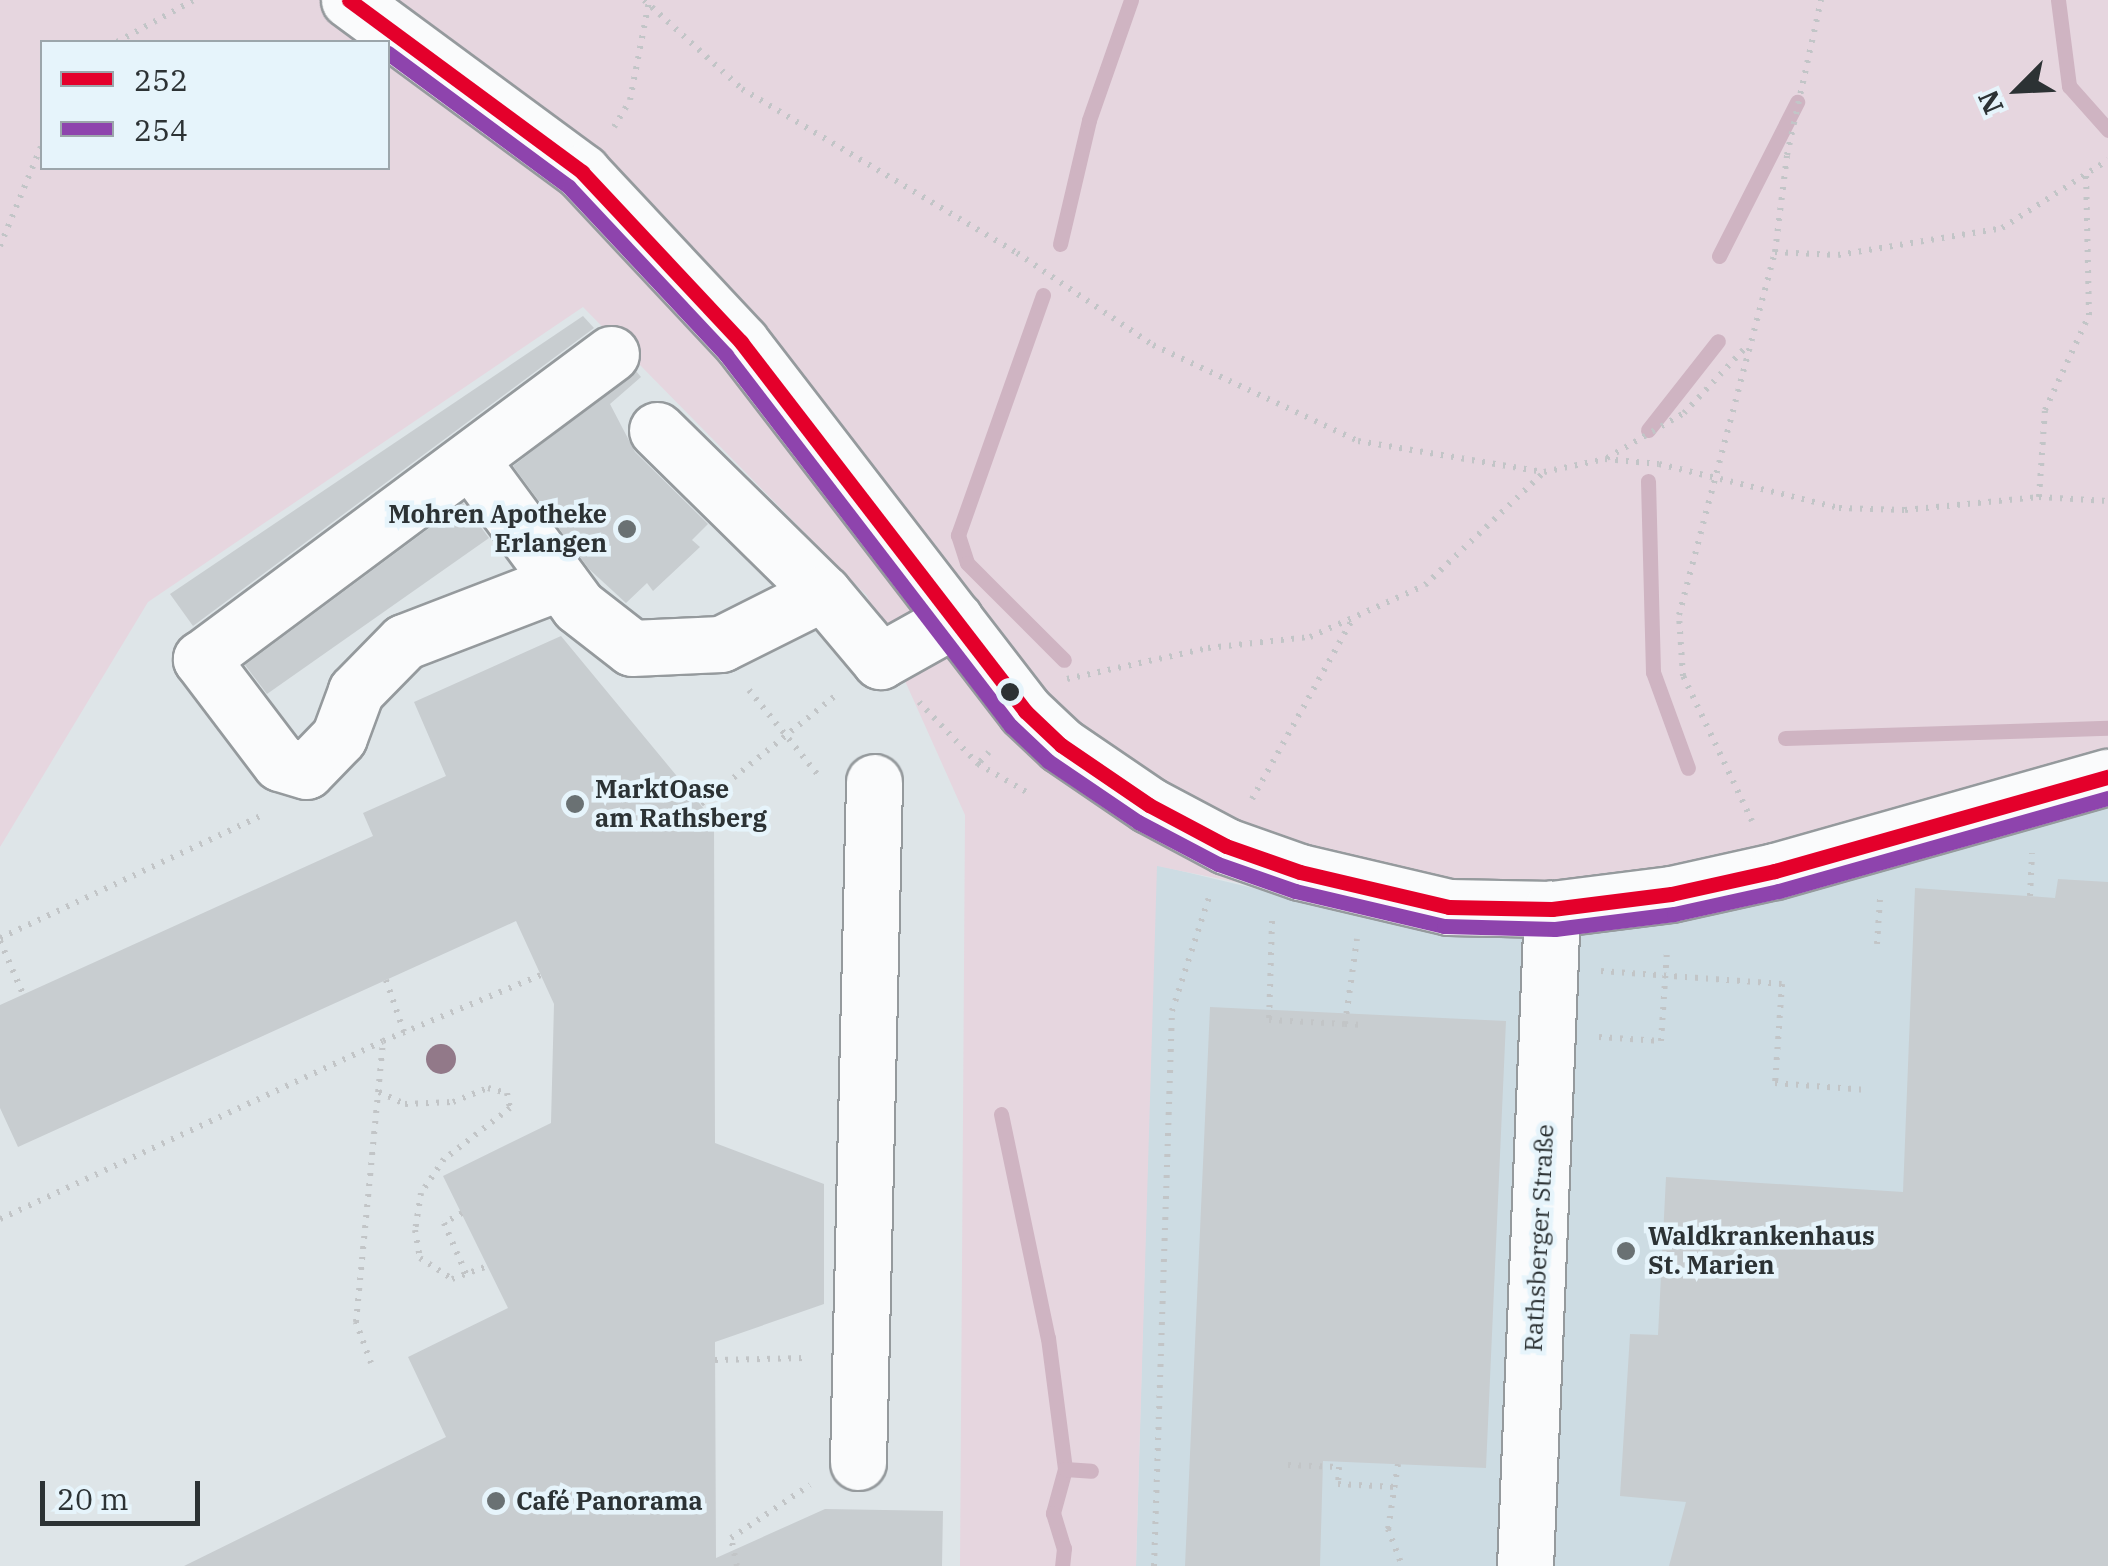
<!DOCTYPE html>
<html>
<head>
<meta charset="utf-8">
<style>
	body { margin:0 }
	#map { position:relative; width:2108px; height:1566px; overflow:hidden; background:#dee5e8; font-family:"IBM Plex Serif",serif }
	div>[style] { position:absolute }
	.built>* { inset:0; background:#cddce3 }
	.green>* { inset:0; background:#e6d6df }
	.stream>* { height:15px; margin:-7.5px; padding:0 7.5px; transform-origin:7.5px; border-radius:7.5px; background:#cfb4c2 }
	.building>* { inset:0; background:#c8cdd0 }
	.path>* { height:6px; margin-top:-3px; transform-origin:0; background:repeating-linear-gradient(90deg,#c2c5c7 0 2.5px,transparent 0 10.5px) }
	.roads { filter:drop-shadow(2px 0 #959a9d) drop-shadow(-2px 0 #959a9d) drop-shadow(0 2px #959a9d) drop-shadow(0 -2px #959a9d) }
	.minor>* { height:55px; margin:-27.5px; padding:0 27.5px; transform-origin:27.5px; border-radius:27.5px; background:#fafbfc }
	.bus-1>* { height:15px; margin:-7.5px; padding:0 7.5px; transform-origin:7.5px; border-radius:7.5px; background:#e4002b }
	.bus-2>* { height:15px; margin:-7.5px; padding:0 7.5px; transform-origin:7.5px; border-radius:7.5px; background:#8e44ad }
	.trees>* { width:30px; height:30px; margin:-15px; border-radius:50%; background:#927989 }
	.dots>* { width:28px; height:28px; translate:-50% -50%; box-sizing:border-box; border:5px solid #e6f4fb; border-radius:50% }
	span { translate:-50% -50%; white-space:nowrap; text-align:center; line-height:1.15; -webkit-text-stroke:9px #e6f4fb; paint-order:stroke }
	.poi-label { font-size:25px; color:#2c3234; font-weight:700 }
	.right { translate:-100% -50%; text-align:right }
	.left { translate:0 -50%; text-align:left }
	.street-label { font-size:25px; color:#2c3234 }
	.legend { position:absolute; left:40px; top:40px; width:350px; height:130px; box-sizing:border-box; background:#e6f4fb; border:2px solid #9ca6ab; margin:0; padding:12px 18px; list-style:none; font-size:30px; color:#2c3234 }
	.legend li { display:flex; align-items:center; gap:20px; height:50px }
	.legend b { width:50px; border:2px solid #9ca6ab }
	.north { position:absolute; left:1968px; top:40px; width:100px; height:100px; -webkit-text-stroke:8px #e6f4fb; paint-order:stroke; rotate:246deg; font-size:28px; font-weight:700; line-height:40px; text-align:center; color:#2c3234 }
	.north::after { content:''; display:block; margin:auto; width:35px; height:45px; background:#2c3234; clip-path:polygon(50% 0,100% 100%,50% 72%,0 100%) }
	.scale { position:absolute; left:40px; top:1481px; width:160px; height:45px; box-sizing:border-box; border:5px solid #2c3234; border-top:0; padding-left:12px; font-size:30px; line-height:35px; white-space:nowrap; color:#2c3234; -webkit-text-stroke:8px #e6f4fb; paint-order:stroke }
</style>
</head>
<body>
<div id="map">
	<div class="built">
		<i style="clip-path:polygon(2108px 802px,2108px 1566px,1136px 1566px,1156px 865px,1274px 893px)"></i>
	</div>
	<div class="green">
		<i style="clip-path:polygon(evenodd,0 0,2108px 0,2108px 802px,1728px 909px,1499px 936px,1157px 866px,1136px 1566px,960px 1566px,965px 815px,867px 596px,583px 307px,148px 602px,0 847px,0 0,42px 42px,388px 42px,388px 168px,42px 168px,42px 42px)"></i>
	</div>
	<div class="stream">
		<i style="left:2058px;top:0;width:87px;rotate:82.7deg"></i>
		<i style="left:2069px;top:86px;width:59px;rotate:48.4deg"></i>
		<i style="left:1060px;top:244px;width:127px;rotate:-76.8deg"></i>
		<i style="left:1089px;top:120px;width:127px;rotate:-70.7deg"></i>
		<i style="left:1719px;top:256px;width:173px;rotate:-63.1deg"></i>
		<i style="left:1043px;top:295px;width:255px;rotate:109.5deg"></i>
		<i style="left:958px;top:535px;width:29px;rotate:72deg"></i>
		<i style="left:967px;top:563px;width:137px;rotate:45deg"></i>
		<i style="left:1648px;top:430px;width:113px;rotate:-51.8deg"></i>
		<i style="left:1648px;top:481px;width:191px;rotate:88.5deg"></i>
		<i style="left:1653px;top:672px;width:102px;rotate:70deg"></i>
		<i style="left:1785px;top:738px;width:323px;rotate:-1.8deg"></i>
		<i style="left:1001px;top:1114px;width:229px;rotate:78.2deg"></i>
		<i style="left:1048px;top:1338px;width:132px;rotate:82.6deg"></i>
		<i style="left:1065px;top:1469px;width:46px;rotate:105.3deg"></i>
		<i style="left:1053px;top:1513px;width:37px;rotate:73deg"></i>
		<i style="left:1064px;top:1548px;width:18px;rotate:96deg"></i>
		<i style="left:1065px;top:1469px;width:26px;rotate:4deg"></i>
	</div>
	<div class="building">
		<i style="clip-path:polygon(583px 316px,594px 328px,193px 626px,170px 594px)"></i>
		<i style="clip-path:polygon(636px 371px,641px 377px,610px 404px,635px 452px,708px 524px,692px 540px,700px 547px,653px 591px,647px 583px,626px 603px,589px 569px,513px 466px)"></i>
		<i style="clip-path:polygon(463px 503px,489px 538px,267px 694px,245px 665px)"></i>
		<i style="clip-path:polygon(561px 636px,714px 821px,715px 1143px,824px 1184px,824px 1304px,715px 1342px,716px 1558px,825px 1509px,943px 1511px,942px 1566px,184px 1566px,446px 1437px,408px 1357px,508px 1308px,443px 1176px,551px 1123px,554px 1004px,516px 921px,18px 1147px,0 1108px,0 1005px,373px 836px,363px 813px,446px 776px,414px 702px)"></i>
		<i style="clip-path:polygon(2058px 879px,2108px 882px,2108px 1566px,1669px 1566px,1686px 1502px,1620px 1496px,1630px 1334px,1658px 1335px,1666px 1177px,1903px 1192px,1915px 888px,2055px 898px)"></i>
		<i style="clip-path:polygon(1210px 1007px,1506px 1021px,1486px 1468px,1323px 1461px,1320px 1566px,1185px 1566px)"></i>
	</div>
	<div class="path">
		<i style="left:644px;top:0;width:132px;rotate:42.2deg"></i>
		<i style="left:742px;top:89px;width:320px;rotate:30.8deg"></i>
		<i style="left:1017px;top:253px;width:164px;rotate:34.1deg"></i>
		<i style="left:1153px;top:345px;width:226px;rotate:25.1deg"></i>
		<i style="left:1358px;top:441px;width:189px;rotate:9.5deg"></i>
		<i style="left:1544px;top:472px;width:62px;rotate:-12deg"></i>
		<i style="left:1605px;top:459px;width:54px;rotate:5.3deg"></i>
		<i style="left:1659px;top:464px;width:185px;rotate:13.7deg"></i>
		<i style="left:1839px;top:508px;width:66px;rotate:1.7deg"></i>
		<i style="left:1905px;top:510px;width:135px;rotate:-5.5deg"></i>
		<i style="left:2039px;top:497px;width:69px;rotate:3.3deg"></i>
		<i style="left:117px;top:42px;width:88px;rotate:-28.6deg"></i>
		<i style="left:614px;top:127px;width:31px;rotate:-59deg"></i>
		<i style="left:630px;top:100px;width:101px;rotate:-79.1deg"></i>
		<i style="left:0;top:246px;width:110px;rotate:-67.6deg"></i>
		<i style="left:1775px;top:252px;width:63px;rotate:2.7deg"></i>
		<i style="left:1838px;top:255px;width:166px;rotate:-9.3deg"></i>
		<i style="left:2002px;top:228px;width:126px;rotate:-32.7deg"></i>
		<i style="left:1607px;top:458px;width:89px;rotate:-30.3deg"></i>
		<i style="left:1684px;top:413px;width:88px;rotate:-46.8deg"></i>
		<i style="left:2039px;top:497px;width:87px;rotate:-86.1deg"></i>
		<i style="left:2045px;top:410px;width:105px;rotate:-65.1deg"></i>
		<i style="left:2089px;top:315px;width:139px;rotate:-91.2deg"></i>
		<i style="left:1067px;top:679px;width:144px;rotate:-12.4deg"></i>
		<i style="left:1208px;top:648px;width:103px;rotate:-6.2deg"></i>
		<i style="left:1310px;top:637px;width:126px;rotate:-24.3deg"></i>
		<i style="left:1425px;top:585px;width:164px;rotate:-43.5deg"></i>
		<i style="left:749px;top:690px;width:111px;rotate:50.9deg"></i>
		<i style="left:919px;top:702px;width:86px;rotate:46.4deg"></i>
		<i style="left:989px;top:752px;width:16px;rotate:133deg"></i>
		<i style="left:978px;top:764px;width:60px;rotate:30deg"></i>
		<i style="left:1252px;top:799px;width:207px;rotate:-60.8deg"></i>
		<i style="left:701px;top:804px;width:174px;rotate:-38.9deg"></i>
		<i style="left:1752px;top:821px;width:161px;rotate:-115.4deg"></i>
		<i style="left:1683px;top:676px;width:61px;rotate:-93.8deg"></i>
		<i style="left:1679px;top:615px;width:375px;rotate:-75.2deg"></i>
		<i style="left:1775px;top:252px;width:98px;rotate:-82.9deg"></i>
		<i style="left:1787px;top:155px;width:159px;rotate:-77.6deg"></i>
		<i style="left:2030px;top:896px;width:43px;rotate:-87.3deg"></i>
		<i style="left:1272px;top:921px;width:99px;rotate:91.7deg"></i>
		<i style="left:1269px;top:1020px;width:76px;rotate:3deg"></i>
		<i style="left:1345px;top:1024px;width:86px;rotate:-82deg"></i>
		<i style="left:0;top:938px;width:290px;rotate:-25.1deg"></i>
		<i style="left:0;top:941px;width:58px;rotate:66.5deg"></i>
		<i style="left:1877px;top:944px;width:45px;rotate:-86.2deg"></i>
		<i style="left:1601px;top:971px;width:181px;rotate:4.1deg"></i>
		<i style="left:1782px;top:984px;width:99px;rotate:94deg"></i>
		<i style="left:1775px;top:1083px;width:92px;rotate:4.4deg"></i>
		<i style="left:386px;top:980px;width:55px;rotate:70.9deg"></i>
		<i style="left:1345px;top:1024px;width:19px;rotate:3deg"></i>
		<i style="left:1599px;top:1037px;width:62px;rotate:3.7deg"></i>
		<i style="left:1661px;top:1041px;width:91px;rotate:-86.2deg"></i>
		<i style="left:379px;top:1092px;width:29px;rotate:25deg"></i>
		<i style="left:405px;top:1104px;width:48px;rotate:-2.4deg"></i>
		<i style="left:453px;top:1102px;width:38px;rotate:-22deg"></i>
		<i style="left:488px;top:1088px;width:20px;rotate:15deg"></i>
		<i style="left:507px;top:1093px;width:15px;rotate:79deg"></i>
		<i style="left:510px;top:1108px;width:83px;rotate:142.3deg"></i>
		<i style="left:444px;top:1159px;width:41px;rotate:124.1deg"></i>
		<i style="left:421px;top:1193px;width:37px;rotate:99deg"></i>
		<i style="left:415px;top:1230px;width:28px;rotate:80deg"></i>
		<i style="left:420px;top:1258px;width:38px;rotate:33deg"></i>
		<i style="left:452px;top:1279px;width:37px;rotate:-20deg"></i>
		<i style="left:462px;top:1213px;width:21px;rotate:151deg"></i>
		<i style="left:444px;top:1223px;width:58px;rotate:66.5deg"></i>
		<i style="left:0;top:1219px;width:422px;rotate:-24.9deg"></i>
		<i style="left:383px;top:1041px;width:171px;rotate:-22.7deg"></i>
		<i style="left:715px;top:1360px;width:90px;rotate:-1.3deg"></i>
		<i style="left:371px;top:1363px;width:44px;rotate:-110.1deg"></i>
		<i style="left:356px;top:1322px;width:281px;rotate:-84.5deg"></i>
		<i style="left:1398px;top:1464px;width:66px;rotate:98.7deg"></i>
		<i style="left:1388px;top:1529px;width:40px;rotate:69deg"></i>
		<i style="left:1288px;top:1465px;width:51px;rotate:2.2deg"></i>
		<i style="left:1339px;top:1467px;width:17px;rotate:93deg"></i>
		<i style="left:1338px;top:1484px;width:58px;rotate:3deg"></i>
		<i style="left:737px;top:1566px;width:29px;rotate:-102deg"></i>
		<i style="left:731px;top:1538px;width:95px;rotate:-33.9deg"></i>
		<i style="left:1154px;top:1566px;width:555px;rotate:-88.14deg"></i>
		<i style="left:1172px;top:1011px;width:120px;rotate:-72deg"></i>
	</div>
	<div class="roads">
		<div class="minor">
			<i style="left:349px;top:0;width:290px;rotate:36.4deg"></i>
			<i style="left:582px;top:172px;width:233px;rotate:46.9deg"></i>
			<i style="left:741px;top:342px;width:466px;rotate:52.4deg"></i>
			<i style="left:1025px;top:711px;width:50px;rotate:43.4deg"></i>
			<i style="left:1061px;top:745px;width:107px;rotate:34.3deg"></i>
			<i style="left:1149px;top:805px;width:87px;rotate:28deg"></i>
			<i style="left:1226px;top:846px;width:78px;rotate:19.4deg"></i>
			<i style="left:1300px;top:872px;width:153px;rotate:13.2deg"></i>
			<i style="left:1449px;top:907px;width:103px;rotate:1.1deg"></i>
			<i style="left:1552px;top:909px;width:120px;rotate:-7.2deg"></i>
			<i style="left:1671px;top:894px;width:107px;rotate:-12.5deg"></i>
			<i style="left:1775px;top:871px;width:346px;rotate:-15.8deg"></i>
			<i style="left:657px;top:430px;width:233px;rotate:44.5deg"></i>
			<i style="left:472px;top:462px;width:179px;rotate:53.6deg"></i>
			<i style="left:578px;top:606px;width:68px;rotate:37.9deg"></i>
			<i style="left:632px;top:648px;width:89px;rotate:-2.6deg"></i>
			<i style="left:721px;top:644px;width:114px;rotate:-26.6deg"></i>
			<i style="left:823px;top:593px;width:89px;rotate:50deg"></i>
			<i style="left:880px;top:661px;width:86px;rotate:-29.2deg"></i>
			<i style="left:560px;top:582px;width:167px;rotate:159deg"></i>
			<i style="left:404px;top:642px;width:69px;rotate:134.4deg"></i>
			<i style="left:356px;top:691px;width:49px;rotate:110.3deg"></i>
			<i style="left:339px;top:737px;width:47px;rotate:134.1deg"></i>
			<i style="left:306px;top:771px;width:27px;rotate:-163deg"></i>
			<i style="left:280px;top:763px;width:131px;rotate:-127.2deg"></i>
			<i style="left:201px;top:659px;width:511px;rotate:-36.65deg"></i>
			<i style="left:858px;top:1462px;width:680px;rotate:-88.65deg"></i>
			<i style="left:1525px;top:1566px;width:658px;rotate:-87.65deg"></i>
		</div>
	</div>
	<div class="bus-1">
		<i style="left:349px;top:0;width:290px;rotate:36.4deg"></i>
		<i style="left:582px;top:172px;width:233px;rotate:46.9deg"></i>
		<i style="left:741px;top:342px;width:466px;rotate:52.4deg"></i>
		<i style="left:1025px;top:711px;width:50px;rotate:43.4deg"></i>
		<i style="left:1061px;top:745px;width:107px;rotate:34.3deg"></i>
		<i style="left:1149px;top:805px;width:87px;rotate:28deg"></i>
		<i style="left:1226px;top:846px;width:78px;rotate:19.4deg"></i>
		<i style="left:1300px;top:872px;width:153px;rotate:13.2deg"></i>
		<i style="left:1449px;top:907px;width:103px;rotate:1.1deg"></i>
		<i style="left:1552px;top:909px;width:120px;rotate:-7.2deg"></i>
		<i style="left:1671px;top:894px;width:107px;rotate:-12.5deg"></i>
		<i style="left:1775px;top:871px;width:346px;rotate:-15.8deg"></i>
	</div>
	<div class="bus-2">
		<i style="left:388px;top:53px;width:225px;rotate:36.5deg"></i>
		<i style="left:569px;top:187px;width:230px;rotate:46.9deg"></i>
		<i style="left:726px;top:355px;width:468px;rotate:52.5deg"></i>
		<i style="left:1011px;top:726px;width:51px;rotate:43.4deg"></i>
		<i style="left:1048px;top:761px;width:109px;rotate:34.1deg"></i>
		<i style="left:1138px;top:822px;width:90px;rotate:27.7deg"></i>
		<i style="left:1218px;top:864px;width:82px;rotate:19.3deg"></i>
		<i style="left:1295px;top:891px;width:153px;rotate:13.2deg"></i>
		<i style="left:1444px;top:926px;width:111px;rotate:1.5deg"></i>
		<i style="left:1555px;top:929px;width:120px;rotate:-7.2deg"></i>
		<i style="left:1674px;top:914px;width:107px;rotate:-12.4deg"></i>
		<i style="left:1779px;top:891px;width:342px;rotate:-15.8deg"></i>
	</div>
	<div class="trees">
		<i style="left:441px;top:1059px"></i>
	</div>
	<div class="dots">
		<i style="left:627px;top:529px;background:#6a7173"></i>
		<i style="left:1010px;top:692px;background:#2c3234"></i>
		<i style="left:575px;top:804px;background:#6a7173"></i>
		<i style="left:1626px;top:1251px;background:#6a7173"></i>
		<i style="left:496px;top:1501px;background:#6a7173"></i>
	</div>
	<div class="poi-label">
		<span class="right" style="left:607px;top:529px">Mohren Apotheke<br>Erlangen</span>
		<span class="left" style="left:595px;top:804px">MarktOase<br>am Rathsberg</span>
		<span class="left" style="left:1648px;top:1251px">Waldkrankenhaus<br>St. Marien</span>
		<span class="left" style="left:516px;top:1501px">Café Panorama</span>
	</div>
	<div class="street-label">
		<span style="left:1539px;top:1238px;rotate:-87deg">Rathsberger Straße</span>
	</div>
	<ul class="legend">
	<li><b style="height:12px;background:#e4002b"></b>252</li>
	<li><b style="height:12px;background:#8e44ad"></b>254</li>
	</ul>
	<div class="north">N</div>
	<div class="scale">20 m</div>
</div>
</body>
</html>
